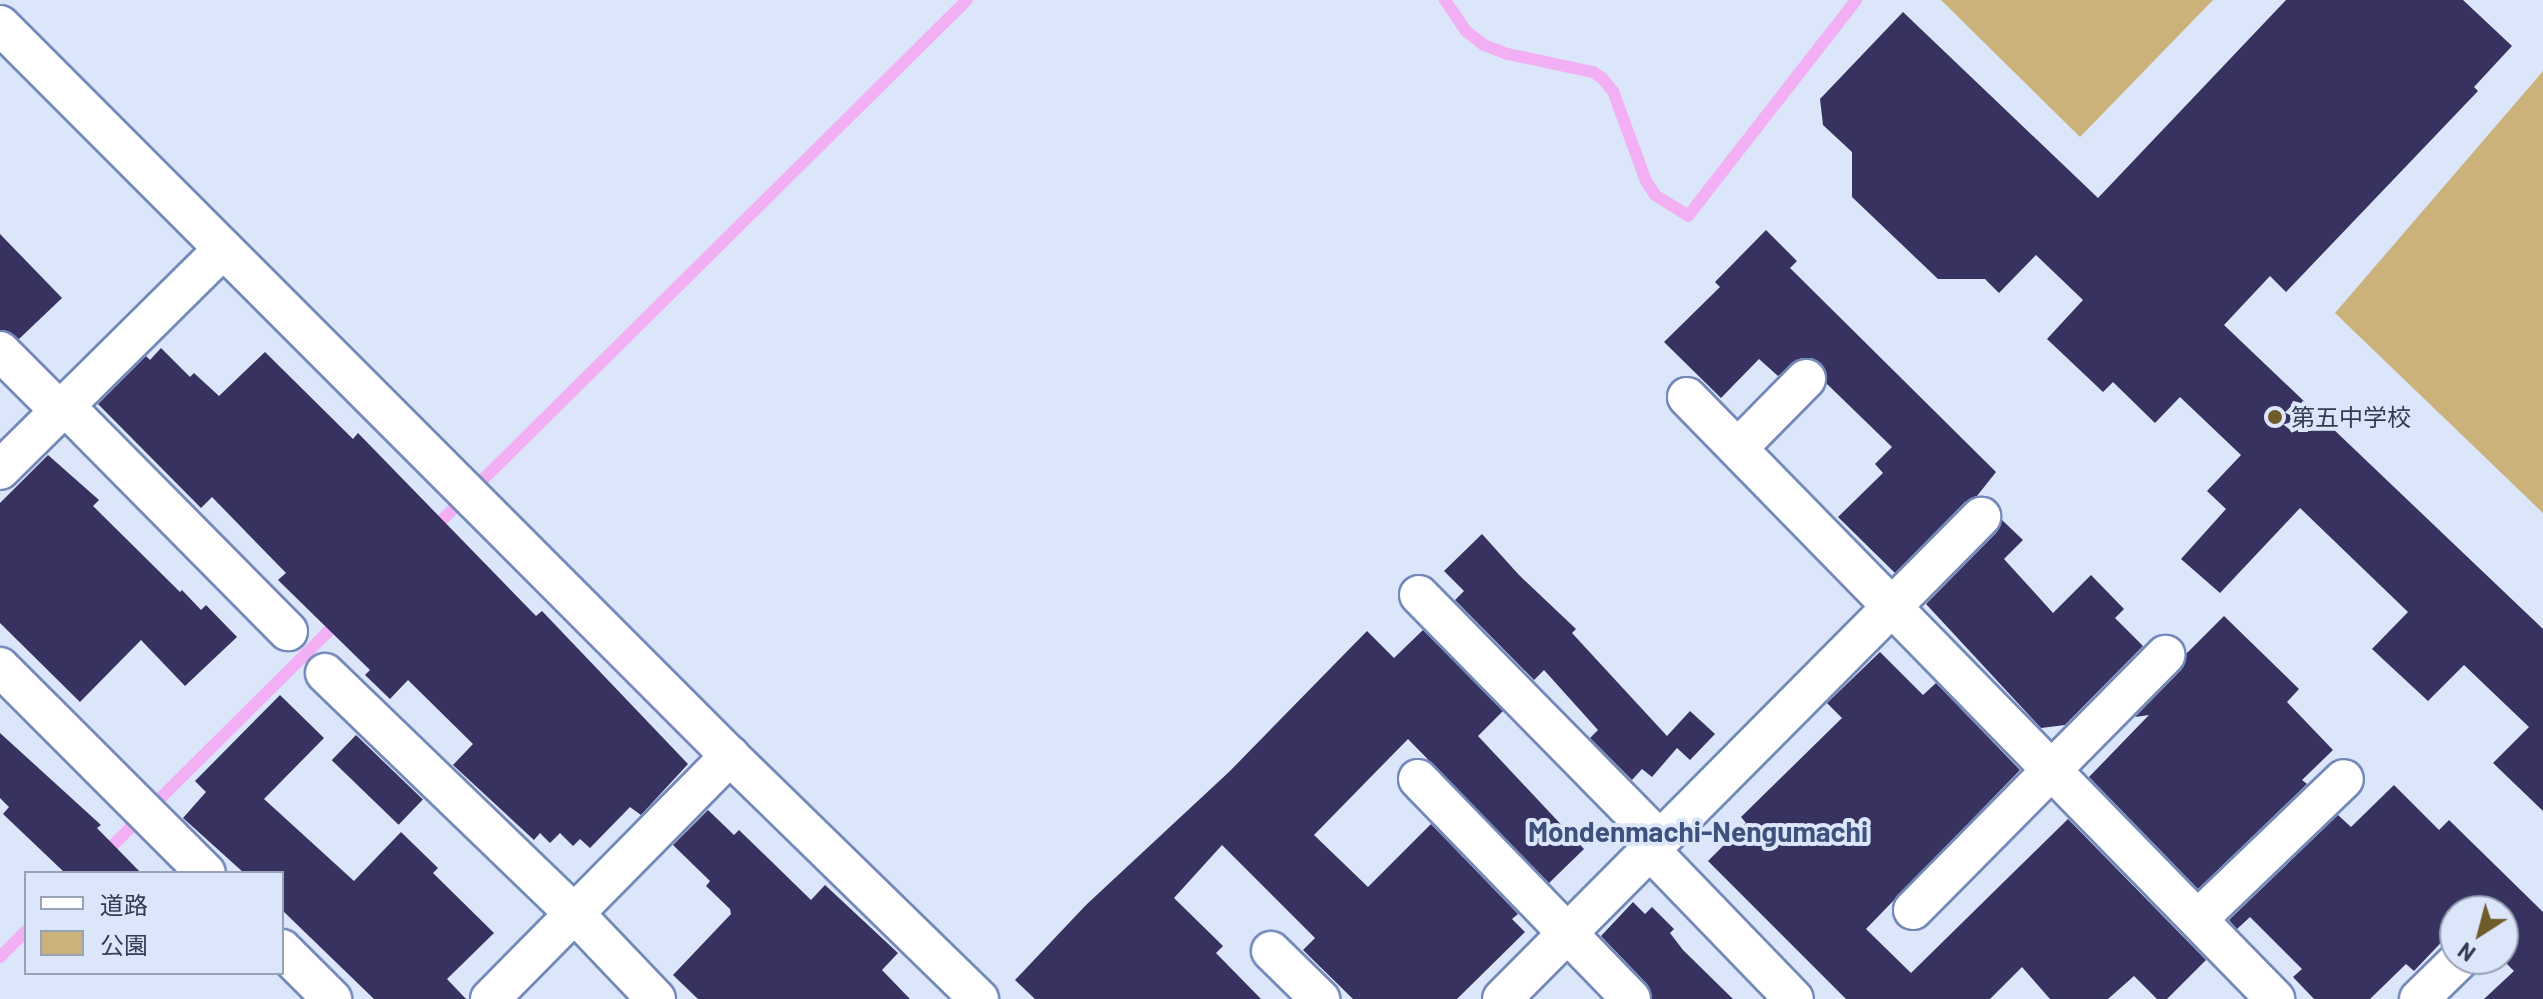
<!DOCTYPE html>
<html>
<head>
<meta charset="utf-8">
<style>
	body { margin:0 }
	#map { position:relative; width:2543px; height:999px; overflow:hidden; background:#dce6fb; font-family:Barlow,"Noto Sans JP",sans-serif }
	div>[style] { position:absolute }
	.green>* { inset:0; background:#cbb27a }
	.stream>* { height:12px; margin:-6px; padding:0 6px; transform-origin:6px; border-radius:6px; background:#f3aff4 }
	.building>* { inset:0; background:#37325f; transform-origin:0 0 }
	.roads { filter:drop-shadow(2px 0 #7489b9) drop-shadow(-2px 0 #7489b9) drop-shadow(0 2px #7489b9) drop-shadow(0 -2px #7489b9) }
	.street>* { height:38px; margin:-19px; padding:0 19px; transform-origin:19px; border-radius:19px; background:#fff }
	.dots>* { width:22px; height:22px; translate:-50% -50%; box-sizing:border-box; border:4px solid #dce6fb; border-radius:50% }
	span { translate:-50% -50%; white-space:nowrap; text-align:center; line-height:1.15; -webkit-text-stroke:8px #dce6fb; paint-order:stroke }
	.poi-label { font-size:24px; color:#333c51 }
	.left { translate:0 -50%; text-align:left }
	.quarter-label { font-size:28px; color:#3e507c; font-weight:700 }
	.legend { position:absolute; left:24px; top:871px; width:260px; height:104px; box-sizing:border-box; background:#dce6fb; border:2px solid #98a2b7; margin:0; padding:10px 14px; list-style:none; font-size:24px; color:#333c51 }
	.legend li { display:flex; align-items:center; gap:16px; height:40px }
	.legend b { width:40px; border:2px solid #98a2b7 }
	.north { position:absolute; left:2439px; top:895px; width:80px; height:80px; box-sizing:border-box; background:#dce6fb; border:2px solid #98a2b7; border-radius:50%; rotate:216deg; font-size:22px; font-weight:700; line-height:32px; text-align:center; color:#333c51 }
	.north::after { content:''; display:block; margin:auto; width:28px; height:36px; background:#705c2b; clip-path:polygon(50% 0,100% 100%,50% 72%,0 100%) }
</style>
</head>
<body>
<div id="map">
	<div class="green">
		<i style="clip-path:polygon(1941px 0,2213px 0,2080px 137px)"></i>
		<i style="clip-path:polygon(2543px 71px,2543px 513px,2335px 313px)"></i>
	</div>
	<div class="stream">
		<i style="left:1445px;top:0;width:37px;rotate:56deg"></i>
		<i style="left:1466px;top:31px;width:23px;rotate:38deg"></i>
		<i style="left:1484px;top:45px;width:26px;rotate:21deg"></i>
		<i style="left:1508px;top:54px;width:87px;rotate:12deg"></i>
		<i style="left:1593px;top:72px;width:11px;rotate:34deg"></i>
		<i style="left:1602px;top:78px;width:17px;rotate:50deg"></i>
		<i style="left:1613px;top:91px;width:96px;rotate:69.9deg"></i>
		<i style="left:1646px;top:181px;width:17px;rotate:57deg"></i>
		<i style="left:1655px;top:195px;width:39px;rotate:32deg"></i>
		<i style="left:1688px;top:216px;width:274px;rotate:-52.1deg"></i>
		<i style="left:432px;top:530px;width:753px;rotate:-44.73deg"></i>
		<i style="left:85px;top:873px;width:358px;rotate:-44.8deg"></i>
		<i style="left:0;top:957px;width:37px;rotate:-45deg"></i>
	</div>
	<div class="building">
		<i style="clip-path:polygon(2286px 0,2463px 0,2512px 46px,2474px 87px,2478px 91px,2286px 292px,2270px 276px,2224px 325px,2543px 629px,2543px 811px,2493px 763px,2529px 727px,2464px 665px,2428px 701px,2372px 649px,2408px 612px,2300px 508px,2220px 593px,2181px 559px,2226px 509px,2207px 491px,2241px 455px,2180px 397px,2155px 423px,2113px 382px,2103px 392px,2047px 339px,2083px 300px,2036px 255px,1999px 293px,1985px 279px,1938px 279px,1852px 197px,1852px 152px,1823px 125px,1820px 99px,1903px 12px,2098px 198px)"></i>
		<i style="clip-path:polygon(1766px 230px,1797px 261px,1790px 268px,1996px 472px,1977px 496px,1965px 502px,1895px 573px,1838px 517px,1883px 473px,1875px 464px,1892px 447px,1827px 384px,1822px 364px,1812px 358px,1801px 358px,1778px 376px,1759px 359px,1721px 398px,1664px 342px,1720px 287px,1715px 282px)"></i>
		<i style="clip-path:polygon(0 234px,62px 298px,19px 339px,0 330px)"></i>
		<i style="clip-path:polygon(161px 348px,190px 377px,194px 373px,219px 396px,265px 352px,353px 439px,358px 433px,536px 616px,542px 611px,688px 764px,641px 815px,630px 807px,590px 848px,580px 839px,573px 846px,560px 833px,550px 843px,540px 833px,534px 840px,453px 765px,473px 744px,408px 680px,390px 699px,365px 675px,370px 670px,278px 580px,286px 573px,212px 497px,201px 508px,98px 404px,146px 356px,150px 360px)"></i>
		<i style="clip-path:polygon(48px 455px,99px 500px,93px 506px,180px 592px,182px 590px,201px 610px,206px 605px,237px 637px,185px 686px,141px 640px,80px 702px,0 623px,0 503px)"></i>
		<i style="clip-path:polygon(2002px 520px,2023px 540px,2004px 559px,2053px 613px,2091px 575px,2124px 609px,2115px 618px,2143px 646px,2065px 725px,2041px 728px,1926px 604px,1997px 532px)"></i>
		<i style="clip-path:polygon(1482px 534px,1519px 575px,1576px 629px,1572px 633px,1667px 736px,1690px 711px,1715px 734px,1690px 760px,1677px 748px,1652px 777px,1642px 769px,1632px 780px,1590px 738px,1598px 730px,1544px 670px,1534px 680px,1455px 600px,1464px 591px,1444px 571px)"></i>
		<i style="clip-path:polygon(2224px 616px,2299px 689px,2287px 702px,2333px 750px,2302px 780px,2307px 784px,2198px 889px,2089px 777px,2149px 715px,2135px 717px,2181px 670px,2186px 654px)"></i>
		<i style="clip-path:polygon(1423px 630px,1503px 711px,1478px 736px,1584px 849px,1549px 883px,1408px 739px,1314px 835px,1368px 887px,1431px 824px,1518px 914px,1512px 919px,1525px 932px,1457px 999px,1353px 999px,1303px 950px,1315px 938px,1222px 845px,1174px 898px,1223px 946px,1216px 953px,1261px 999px,1035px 999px,1015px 980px,1086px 905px,1230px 771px,1367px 631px,1394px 658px)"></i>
		<i style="clip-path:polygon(1880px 652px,1923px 695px,1936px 683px,2020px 770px,1866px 929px,1911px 973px,2068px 819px,2206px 960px,2167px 999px,2157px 999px,2134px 976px,2108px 999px,2050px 999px,2022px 967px,1990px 999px,1846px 999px,1708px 861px,1746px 823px,1741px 817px,1842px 718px,1827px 703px)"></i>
		<i style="clip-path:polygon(280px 695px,324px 738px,264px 799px,354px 881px,401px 832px,438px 868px,433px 873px,494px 933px,447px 979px,466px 999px,374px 999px,282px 910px,282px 873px,244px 873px,183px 818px,206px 792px,195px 781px)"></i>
		<i style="clip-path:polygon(0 733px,101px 825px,97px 828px,141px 873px,65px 873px,3px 814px,9px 807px,0 798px)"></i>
		<i style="left:356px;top:735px;width:93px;height:35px;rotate:44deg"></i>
		<i style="clip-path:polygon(2394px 785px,2439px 830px,2449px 820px,2543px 912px,2543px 999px,2484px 999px,2514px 971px,2502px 959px,2503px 911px,2455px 911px,2455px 928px,2414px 971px,2406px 964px,2370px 999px,2314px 999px,2293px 977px,2302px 969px,2250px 917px,2237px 929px,2229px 920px,2338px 815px,2351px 827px)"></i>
		<i style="clip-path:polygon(708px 810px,734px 835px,739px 830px,811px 900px,825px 885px,898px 953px,882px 970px,910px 999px,698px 999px,673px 975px,731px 914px,730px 909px,706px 886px,710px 881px,673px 845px)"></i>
		<i style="clip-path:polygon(1633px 902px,1645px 914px,1652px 907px,1674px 929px,1670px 933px,1683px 950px,1733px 999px,1652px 999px,1647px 984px,1601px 936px)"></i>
	</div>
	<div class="roads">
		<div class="street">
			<i style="left:0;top:25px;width:1033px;rotate:45.04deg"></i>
			<i style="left:730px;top:756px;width:348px;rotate:44.3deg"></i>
			<i style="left:0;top:351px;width:85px;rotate:45deg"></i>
			<i style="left:1687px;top:397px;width:842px;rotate:45.67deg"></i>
			<i style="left:65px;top:406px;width:317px;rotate:45.3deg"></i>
			<i style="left:1738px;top:448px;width:97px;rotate:-45.4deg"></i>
			<i style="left:0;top:470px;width:314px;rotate:-44.7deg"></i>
			<i style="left:1419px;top:595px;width:344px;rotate:45.5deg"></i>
			<i style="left:0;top:667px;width:291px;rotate:45deg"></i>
			<i style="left:325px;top:673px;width:349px;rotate:44deg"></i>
			<i style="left:576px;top:915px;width:116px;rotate:46.4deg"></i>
			<i style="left:1418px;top:779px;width:306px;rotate:45.9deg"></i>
			<i style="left:1650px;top:850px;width:207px;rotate:46deg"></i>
			<i style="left:1913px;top:910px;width:359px;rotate:-45.3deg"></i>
			<i style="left:2198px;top:919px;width:202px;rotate:-43.8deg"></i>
			<i style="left:282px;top:949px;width:71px;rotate:45deg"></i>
			<i style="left:1271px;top:951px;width:69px;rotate:44.4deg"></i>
			<i style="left:490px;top:999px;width:342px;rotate:-45.4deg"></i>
			<i style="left:1502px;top:999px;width:680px;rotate:-45.18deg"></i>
			<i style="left:2419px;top:999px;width:57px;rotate:-44.3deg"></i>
		</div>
	</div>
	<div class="dots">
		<i style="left:2275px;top:417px;background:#705c2b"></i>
	</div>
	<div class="poi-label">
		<span class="left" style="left:2291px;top:417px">第五中学校</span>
	</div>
	<div class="quarter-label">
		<span style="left:1698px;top:831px">Mondenmachi-Nengumachi</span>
	</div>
	<ul class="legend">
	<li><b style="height:10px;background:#fff"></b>道路</li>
	<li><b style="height:22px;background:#cbb27a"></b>公園</li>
	</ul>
	<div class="north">N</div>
</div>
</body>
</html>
